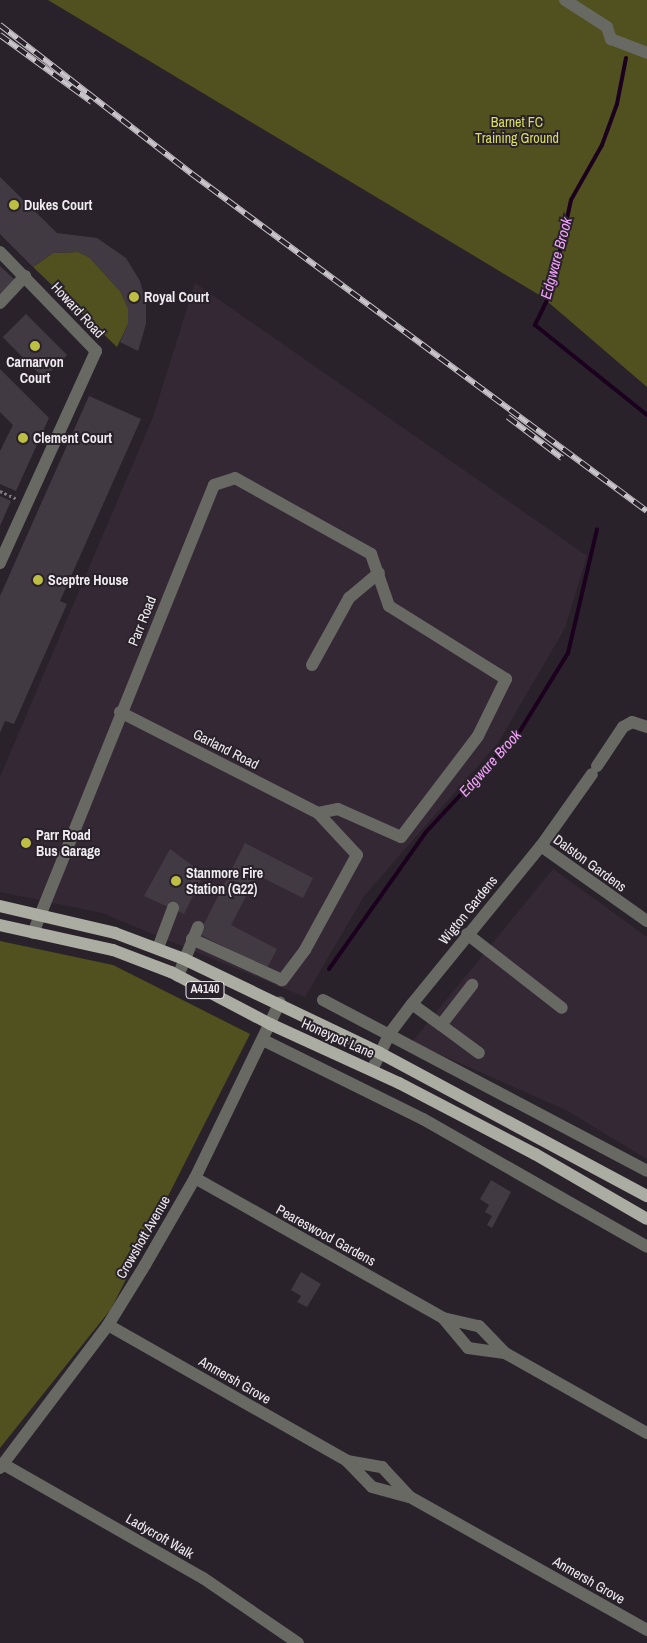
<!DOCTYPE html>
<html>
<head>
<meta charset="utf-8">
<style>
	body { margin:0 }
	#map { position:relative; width:647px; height:1643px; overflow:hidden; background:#29222a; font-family:"Archivo Narrow",sans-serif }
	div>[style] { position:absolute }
	.built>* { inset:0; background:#342835 }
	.green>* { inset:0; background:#50511e }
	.stream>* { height:4px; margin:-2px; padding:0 2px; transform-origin:2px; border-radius:2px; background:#1c011f }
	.building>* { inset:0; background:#423a42; transform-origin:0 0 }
	.path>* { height:2.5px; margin-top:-1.25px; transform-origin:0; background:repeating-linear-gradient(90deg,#7d777e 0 2.5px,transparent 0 5px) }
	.minor>* { height:12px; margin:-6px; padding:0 6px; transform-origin:6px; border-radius:6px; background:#686963 }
	.major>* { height:12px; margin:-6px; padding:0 6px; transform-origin:6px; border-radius:6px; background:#acada2 }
	.rail>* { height:5.5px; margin-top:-2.75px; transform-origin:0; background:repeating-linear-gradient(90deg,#29222a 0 11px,#c9c4ca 0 22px); box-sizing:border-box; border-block:1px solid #c9c4ca }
	.dots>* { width:14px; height:14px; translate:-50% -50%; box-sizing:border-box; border:2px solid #29222a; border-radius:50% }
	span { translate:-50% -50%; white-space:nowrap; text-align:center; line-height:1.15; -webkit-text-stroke:4px #29222a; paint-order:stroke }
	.shield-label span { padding:1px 4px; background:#29222a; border:1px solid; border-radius:4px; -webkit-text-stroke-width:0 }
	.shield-label { font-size:12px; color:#f0ebf1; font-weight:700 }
	.park-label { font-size:14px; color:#dcdf5c }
	.poi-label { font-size:14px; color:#f0ebf1; font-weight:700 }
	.left { translate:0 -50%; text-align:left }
	.street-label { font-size:14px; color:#f0ebf1 }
	.water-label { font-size:15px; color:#f5a2fe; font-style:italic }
</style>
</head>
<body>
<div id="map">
	<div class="built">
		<i style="clip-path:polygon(195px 283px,587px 556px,565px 628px,498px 743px,364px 896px,305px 997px,102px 913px,0 892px,0 777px,153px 417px)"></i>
		<i style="clip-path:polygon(553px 869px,647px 937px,647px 1159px,566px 1110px,412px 1042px)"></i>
	</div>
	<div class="green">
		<i style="clip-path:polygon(48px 0,647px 0,647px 387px,541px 296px)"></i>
		<i style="clip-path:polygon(78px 252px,89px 257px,121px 292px,128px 308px,128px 324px,117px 347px,33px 267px,53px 253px)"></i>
		<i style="clip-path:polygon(0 941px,113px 965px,250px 1034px,111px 1309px,0 1448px)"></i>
	</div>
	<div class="stream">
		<i style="left:626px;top:58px;width:47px;rotate:101.1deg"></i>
		<i style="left:617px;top:104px;width:44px;rotate:110.1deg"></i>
		<i style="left:602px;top:145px;width:63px;rotate:119.4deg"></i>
		<i style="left:571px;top:200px;width:94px;rotate:102.3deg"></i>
		<i style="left:551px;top:292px;width:37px;rotate:116deg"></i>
		<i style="left:535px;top:325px;width:144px;rotate:38.8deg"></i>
		<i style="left:329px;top:969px;width:168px;rotate:-54.7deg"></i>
		<i style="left:426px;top:832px;width:138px;rotate:-47.1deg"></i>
		<i style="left:520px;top:731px;width:92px;rotate:-58.4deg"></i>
		<i style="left:568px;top:653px;width:127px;rotate:-76.8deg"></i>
	</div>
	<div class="building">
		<i style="clip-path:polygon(0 177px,57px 233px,97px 238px,126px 258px,140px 281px,146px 302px,146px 324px,138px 351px,120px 342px,128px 324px,128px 308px,121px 292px,89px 257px,78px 252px,53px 253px,33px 267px,0 234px)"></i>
		<i style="clip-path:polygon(0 266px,15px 280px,0 295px)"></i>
		<i style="left:26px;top:314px;width:58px;height:33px;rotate:45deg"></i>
		<i style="clip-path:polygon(0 369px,49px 418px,16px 491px,0 484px,0 451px,13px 425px,0 412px)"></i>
		<i style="clip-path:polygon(89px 396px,141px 419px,60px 601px,67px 604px,14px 724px,5px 721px,0 733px,0 596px)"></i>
		<i style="clip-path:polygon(0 496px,11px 501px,0 526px)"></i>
		<i style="clip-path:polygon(245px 843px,313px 878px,303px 898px,257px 875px,231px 925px,277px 949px,267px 968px,199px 934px)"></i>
		<i style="clip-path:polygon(170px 849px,204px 874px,184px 914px,144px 896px)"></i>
		<i style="clip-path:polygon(491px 1180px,511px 1192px,492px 1228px,487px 1225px,492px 1216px,485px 1212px,489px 1205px,480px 1199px)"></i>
		<i style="clip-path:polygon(301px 1272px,321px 1284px,307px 1307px,297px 1302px,301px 1296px,291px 1290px)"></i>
	</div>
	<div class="path">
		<i style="left:0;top:491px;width:19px;rotate:25deg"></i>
	</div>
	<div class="minor">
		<i style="left:565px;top:0;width:50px;rotate:32.7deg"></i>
		<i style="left:607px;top:27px;width:13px;rotate:72deg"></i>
		<i style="left:611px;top:39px;width:39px;rotate:21deg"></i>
		<i style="left:0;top:252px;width:138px;rotate:45.9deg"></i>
		<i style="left:96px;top:351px;width:233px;rotate:114.4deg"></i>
		<i style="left:0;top:303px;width:37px;rotate:-47deg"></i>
		<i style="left:312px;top:665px;width:77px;rotate:-61.1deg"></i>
		<i style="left:349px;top:598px;width:39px;rotate:-40deg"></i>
		<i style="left:120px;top:712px;width:222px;rotate:27deg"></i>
		<i style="left:318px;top:813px;width:57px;rotate:47.1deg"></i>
		<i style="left:357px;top:855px;width:108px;rotate:118.7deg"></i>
		<i style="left:305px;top:950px;width:38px;rotate:127deg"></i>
		<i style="left:282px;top:980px;width:99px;rotate:-155.5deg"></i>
		<i style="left:597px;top:766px;width:47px;rotate:-56.3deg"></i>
		<i style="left:623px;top:727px;width:10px;rotate:-29deg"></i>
		<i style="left:632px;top:722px;width:16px;rotate:18deg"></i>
		<i style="left:541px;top:846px;width:130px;rotate:35.3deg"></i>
		<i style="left:33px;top:933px;width:483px;rotate:-68deg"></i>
		<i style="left:214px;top:485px;width:22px;rotate:-18deg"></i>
		<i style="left:235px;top:478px;width:156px;rotate:29.2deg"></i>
		<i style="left:371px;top:554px;width:55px;rotate:70.9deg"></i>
		<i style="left:389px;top:606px;width:138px;rotate:32deg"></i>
		<i style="left:506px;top:679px;width:64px;rotate:116.2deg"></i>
		<i style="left:478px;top:736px;width:127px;rotate:127.3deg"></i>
		<i style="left:401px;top:837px;width:69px;rotate:-156deg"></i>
		<i style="left:338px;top:809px;width:20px;rotate:169deg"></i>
		<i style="left:467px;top:934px;width:120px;rotate:37.9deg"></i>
		<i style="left:158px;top:948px;width:43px;rotate:-69.4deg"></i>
		<i style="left:178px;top:976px;width:53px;rotate:-67.8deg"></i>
		<i style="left:323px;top:1000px;width:366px;rotate:27.8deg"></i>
		<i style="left:412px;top:1004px;width:36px;rotate:36deg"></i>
		<i style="left:441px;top:1025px;width:51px;rotate:-52.2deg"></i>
		<i style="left:441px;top:1025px;width:47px;rotate:36.4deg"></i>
		<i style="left:263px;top:1040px;width:178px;rotate:26.3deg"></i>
		<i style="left:423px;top:1119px;width:258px;rotate:29.7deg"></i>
		<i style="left:372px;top:1070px;width:41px;rotate:-64.1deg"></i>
		<i style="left:390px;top:1033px;width:36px;rotate:-53deg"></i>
		<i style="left:412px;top:1004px;width:204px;rotate:-50.8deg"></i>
		<i style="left:541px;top:846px;width:88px;rotate:-54.7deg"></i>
		<i style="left:195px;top:1178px;width:285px;rotate:29.4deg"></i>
		<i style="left:443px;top:1318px;width:39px;rotate:50deg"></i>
		<i style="left:468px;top:1348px;width:37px;rotate:8deg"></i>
		<i style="left:505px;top:1353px;width:163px;rotate:29.4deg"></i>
		<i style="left:443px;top:1318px;width:37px;rotate:13deg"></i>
		<i style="left:479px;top:1326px;width:37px;rotate:46deg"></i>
		<i style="left:108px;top:1325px;width:275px;rotate:29.6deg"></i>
		<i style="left:347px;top:1461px;width:36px;rotate:46deg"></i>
		<i style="left:372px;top:1487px;width:39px;rotate:15deg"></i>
		<i style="left:410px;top:1497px;width:272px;rotate:29.3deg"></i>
		<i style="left:347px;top:1461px;width:36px;rotate:10deg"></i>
		<i style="left:382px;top:1467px;width:41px;rotate:47deg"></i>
		<i style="left:3px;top:1464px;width:230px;rotate:29.7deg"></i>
		<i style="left:203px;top:1578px;width:115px;rotate:34.4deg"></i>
		<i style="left:0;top:1468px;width:179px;rotate:-52.9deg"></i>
		<i style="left:108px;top:1325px;width:70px;rotate:-58.3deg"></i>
		<i style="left:145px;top:1265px;width:100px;rotate:-60.1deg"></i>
		<i style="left:195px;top:1178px;width:195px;rotate:-64.2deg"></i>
	</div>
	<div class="major">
		<i style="left:0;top:906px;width:118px;rotate:13.2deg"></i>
		<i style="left:115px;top:933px;width:74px;rotate:20.6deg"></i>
		<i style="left:184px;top:959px;width:217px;rotate:25.6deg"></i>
		<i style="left:380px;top:1053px;width:303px;rotate:28.2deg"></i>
		<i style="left:0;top:925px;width:116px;rotate:12.5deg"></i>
		<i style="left:113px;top:950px;width:62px;rotate:20.8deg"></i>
		<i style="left:171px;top:972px;width:112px;rotate:27.7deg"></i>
		<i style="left:270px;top:1024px;width:142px;rotate:24.6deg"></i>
		<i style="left:399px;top:1083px;width:153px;rotate:27.6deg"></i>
		<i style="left:535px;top:1154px;width:129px;rotate:30.1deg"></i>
	</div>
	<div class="rail">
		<i style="left:0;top:25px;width:243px;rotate:37.8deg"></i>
		<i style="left:192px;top:174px;width:566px;rotate:36.53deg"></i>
		<i style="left:0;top:35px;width:114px;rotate:36.1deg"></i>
		<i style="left:508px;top:417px;width:68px;rotate:37.2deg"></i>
	</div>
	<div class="dots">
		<i style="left:14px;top:205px;background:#bdbf43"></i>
		<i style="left:134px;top:297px;background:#bdbf43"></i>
		<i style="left:35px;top:346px;background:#bdbf43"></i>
		<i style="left:23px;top:438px;background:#bdbf43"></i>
		<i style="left:38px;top:580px;background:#bdbf43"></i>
		<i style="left:26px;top:843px;background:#bdbf43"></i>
		<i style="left:176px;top:881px;background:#bdbf43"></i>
	</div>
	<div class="shield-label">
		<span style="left:205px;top:990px">A4140</span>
	</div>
	<div class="park-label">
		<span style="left:517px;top:130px">Barnet FC<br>Training Ground</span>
	</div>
	<div class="poi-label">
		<span class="left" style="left:24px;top:205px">Dukes Court</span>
		<span class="left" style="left:144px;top:297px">Royal Court</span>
		<span style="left:35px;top:370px">Carnarvon<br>Court</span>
		<span class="left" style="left:33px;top:438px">Clement Court</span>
		<span class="left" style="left:48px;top:580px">Sceptre House</span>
		<span class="left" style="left:36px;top:843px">Parr Road<br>Bus Garage</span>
		<span class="left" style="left:186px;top:881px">Stanmore Fire<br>Station (G22)</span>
	</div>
	<div class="street-label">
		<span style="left:78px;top:310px;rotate:47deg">Howard Road</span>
		<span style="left:142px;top:621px;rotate:-68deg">Parr Road</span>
		<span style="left:226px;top:749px;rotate:27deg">Garland Road</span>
		<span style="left:590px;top:863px;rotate:36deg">Dalston Gardens</span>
		<span style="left:468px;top:910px;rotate:-51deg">Wigton Gardens</span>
		<span style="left:338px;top:1038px;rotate:24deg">Honeypot Lane</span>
		<span style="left:326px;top:1235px;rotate:29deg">Peareswood Gardens</span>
		<span style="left:143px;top:1237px;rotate:-60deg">Crowshott Avenue</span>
		<span style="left:235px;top:1380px;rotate:30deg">Anmersh Grove</span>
		<span style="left:160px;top:1536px;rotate:30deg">Ladycroft Walk</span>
		<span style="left:589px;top:1580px;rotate:30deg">Anmersh Grove</span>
	</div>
	<div class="water-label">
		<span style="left:556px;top:258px;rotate:-75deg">Edgware Brook</span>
		<span style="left:490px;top:763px;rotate:-48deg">Edgware Brook</span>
	</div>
</div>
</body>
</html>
